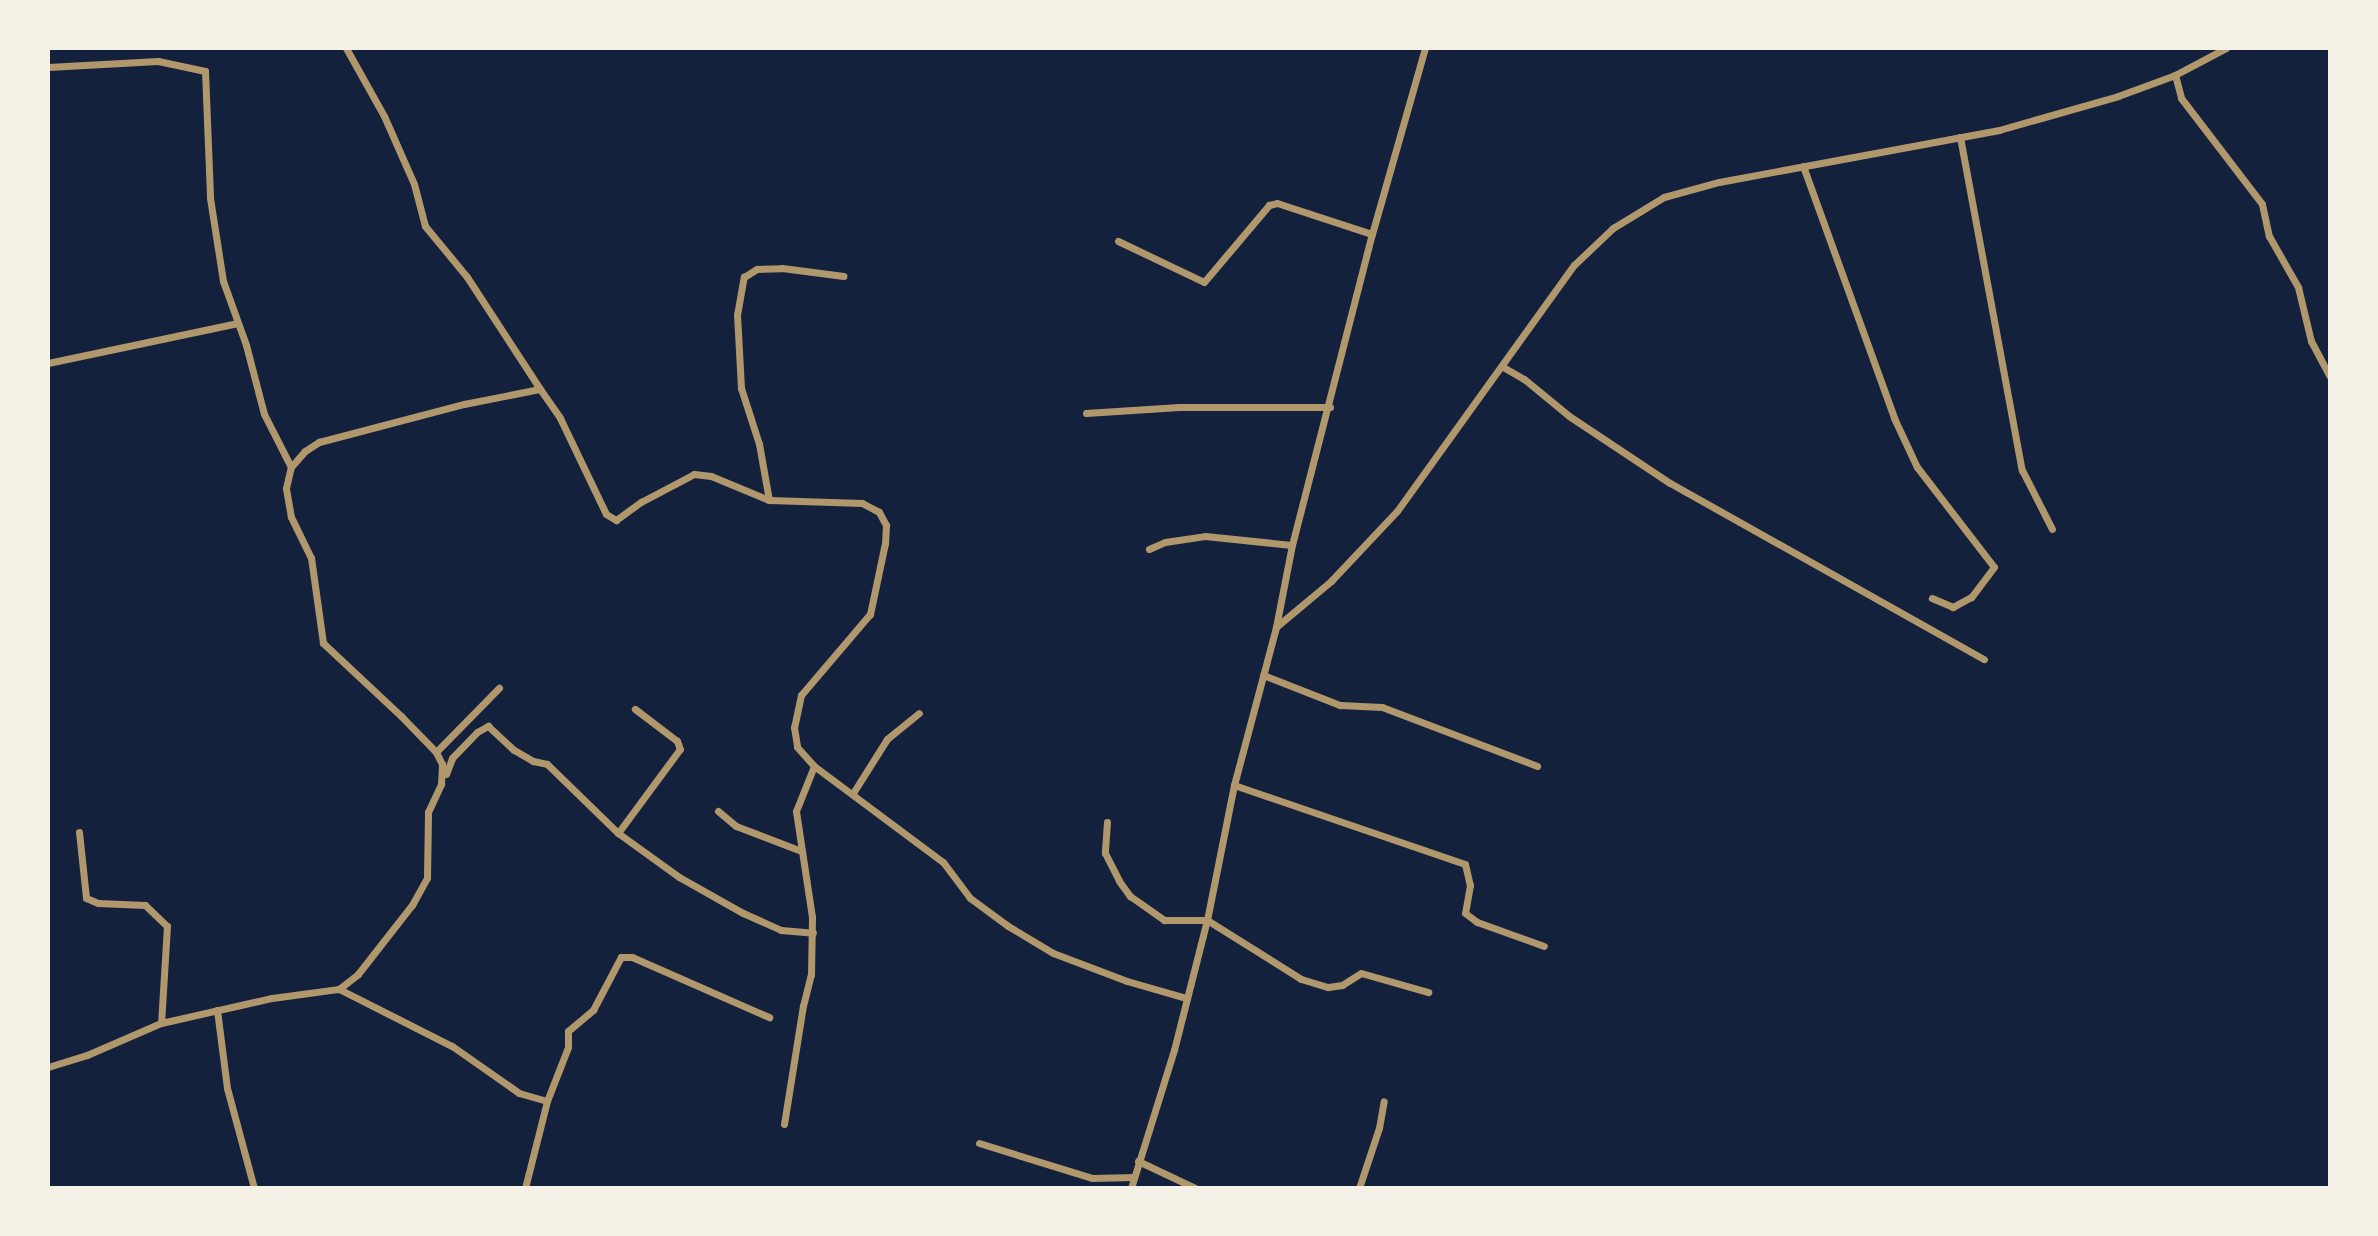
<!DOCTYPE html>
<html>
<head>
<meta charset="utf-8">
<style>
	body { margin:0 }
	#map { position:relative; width:2378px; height:1236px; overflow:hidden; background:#14213d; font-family:Lora,serif }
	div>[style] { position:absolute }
	.minor>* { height:7px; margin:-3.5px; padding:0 3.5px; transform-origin:3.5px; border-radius:3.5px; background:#b1986c }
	span { translate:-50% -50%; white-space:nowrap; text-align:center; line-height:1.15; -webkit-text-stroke:7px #f6f1e7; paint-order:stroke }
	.frame { position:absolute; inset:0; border:50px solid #f6f1e7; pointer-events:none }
</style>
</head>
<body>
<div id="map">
	<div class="minor">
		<i style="left:346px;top:48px;width:78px;rotate:60.8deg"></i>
		<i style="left:384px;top:116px;width:74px;rotate:66.2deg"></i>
		<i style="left:414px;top:184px;width:43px;rotate:75.3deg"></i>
		<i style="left:425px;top:226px;width:66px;rotate:50.5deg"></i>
		<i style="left:467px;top:277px;width:134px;rotate:56.9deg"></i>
		<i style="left:48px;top:67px;width:110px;rotate:-3.1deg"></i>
		<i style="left:158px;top:61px;width:48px;rotate:12deg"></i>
		<i style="left:205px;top:71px;width:127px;rotate:87.7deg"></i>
		<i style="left:210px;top:198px;width:84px;rotate:81.1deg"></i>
		<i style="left:223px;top:281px;width:68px;rotate:70.2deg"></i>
		<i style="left:246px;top:345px;width:71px;rotate:75.4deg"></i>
		<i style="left:264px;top:414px;width:59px;rotate:63deg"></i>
		<i style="left:2175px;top:75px;width:24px;rotate:75deg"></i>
		<i style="left:2181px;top:98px;width:133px;rotate:52.6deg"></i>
		<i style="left:2262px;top:204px;width:33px;rotate:78deg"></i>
		<i style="left:2269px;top:236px;width:59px;rotate:60.4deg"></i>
		<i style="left:2298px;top:287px;width:56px;rotate:76.5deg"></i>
		<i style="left:2311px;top:341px;width:40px;rotate:62deg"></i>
		<i style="left:1960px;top:137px;width:339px;rotate:79.5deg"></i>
		<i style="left:2022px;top:470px;width:66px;rotate:63deg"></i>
		<i style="left:1803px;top:166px;width:268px;rotate:70.1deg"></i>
		<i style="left:1894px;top:418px;width:54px;rotate:64.9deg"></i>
		<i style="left:1917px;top:467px;width:126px;rotate:52.4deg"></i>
		<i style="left:1994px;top:567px;width:38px;rotate:127deg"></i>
		<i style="left:1971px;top:597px;width:21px;rotate:151deg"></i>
		<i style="left:1953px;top:607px;width:23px;rotate:-157deg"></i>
		<i style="left:1118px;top:241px;width:95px;rotate:25.5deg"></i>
		<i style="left:1204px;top:282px;width:101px;rotate:-49.8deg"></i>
		<i style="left:1269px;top:205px;width:8px;rotate:-14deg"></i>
		<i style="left:1277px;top:203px;width:100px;rotate:18.1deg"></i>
		<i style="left:48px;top:363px;width:194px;rotate:-11.9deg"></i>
		<i style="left:1503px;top:367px;width:24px;rotate:30deg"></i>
		<i style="left:1524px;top:379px;width:58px;rotate:39.4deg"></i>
		<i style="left:1569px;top:416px;width:121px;rotate:33.6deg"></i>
		<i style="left:1670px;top:483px;width:360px;rotate:29.3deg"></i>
		<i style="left:1086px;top:413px;width:93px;rotate:-3.7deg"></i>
		<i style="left:1179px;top:407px;width:151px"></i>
		<i style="left:769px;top:500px;width:57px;rotate:-100.1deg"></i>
		<i style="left:759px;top:444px;width:59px;rotate:-107.8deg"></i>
		<i style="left:741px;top:388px;width:73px;rotate:-93.1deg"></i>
		<i style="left:737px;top:315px;width:39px;rotate:-80deg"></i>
		<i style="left:744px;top:277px;width:15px;rotate:-32deg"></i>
		<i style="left:757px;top:269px;width:25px;rotate:-2deg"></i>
		<i style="left:782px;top:268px;width:62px;rotate:7.5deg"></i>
		<i style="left:1149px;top:549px;width:17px;rotate:-24deg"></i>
		<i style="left:1165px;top:542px;width:40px;rotate:-8.5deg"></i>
		<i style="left:1205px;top:536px;width:87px;rotate:5.9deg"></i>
		<i style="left:1276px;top:627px;width:72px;rotate:-39.9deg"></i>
		<i style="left:1331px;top:581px;width:96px;rotate:-46.7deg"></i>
		<i style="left:1397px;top:511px;width:303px;rotate:-54.3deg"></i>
		<i style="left:1574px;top:265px;width:54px;rotate:-43.5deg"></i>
		<i style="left:1613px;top:228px;width:60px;rotate:-31.3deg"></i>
		<i style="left:1664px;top:197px;width:57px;rotate:-15.3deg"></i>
		<i style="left:1719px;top:182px;width:285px;rotate:-10.5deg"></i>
		<i style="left:1999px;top:130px;width:124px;rotate:-15.9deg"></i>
		<i style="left:2118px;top:96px;width:61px;rotate:-20.2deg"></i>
		<i style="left:2175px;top:75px;width:58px;rotate:-27.9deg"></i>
		<i style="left:1263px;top:675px;width:83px;rotate:21.3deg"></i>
		<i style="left:1340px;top:705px;width:42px;rotate:2.7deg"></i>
		<i style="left:1382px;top:707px;width:166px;rotate:20.8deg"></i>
		<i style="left:436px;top:752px;width:90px;rotate:-45.5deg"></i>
		<i style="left:446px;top:774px;width:17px;rotate:-69deg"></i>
		<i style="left:452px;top:758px;width:36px;rotate:-46deg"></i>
		<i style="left:477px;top:732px;width:13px;rotate:-29deg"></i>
		<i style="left:488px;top:726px;width:35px;rotate:43deg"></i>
		<i style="left:514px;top:750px;width:22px;rotate:30deg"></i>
		<i style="left:533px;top:761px;width:14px;rotate:12deg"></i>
		<i style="left:547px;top:764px;width:99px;rotate:44.2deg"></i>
		<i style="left:618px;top:833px;width:75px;rotate:35.8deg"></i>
		<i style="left:679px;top:877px;width:73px;rotate:29.4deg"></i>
		<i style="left:743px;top:913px;width:42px;rotate:24.1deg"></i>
		<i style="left:781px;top:930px;width:32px;rotate:5deg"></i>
		<i style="left:1234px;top:785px;width:244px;rotate:18.9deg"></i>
		<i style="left:1465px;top:864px;width:22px;rotate:77deg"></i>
		<i style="left:1470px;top:885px;width:28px;rotate:100deg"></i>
		<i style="left:1465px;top:913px;width:15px;rotate:37deg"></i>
		<i style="left:1477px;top:922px;width:71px;rotate:19.7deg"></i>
		<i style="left:853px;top:793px;width:64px;rotate:-57.8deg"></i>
		<i style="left:887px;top:739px;width:41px;rotate:-39.1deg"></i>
		<i style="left:718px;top:811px;width:23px;rotate:40deg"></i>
		<i style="left:736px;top:826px;width:70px;rotate:21deg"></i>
		<i style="left:1107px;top:822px;width:31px;rotate:94deg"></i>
		<i style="left:1105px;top:853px;width:31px;rotate:63deg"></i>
		<i style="left:1119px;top:881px;width:19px;rotate:54deg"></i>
		<i style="left:1130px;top:896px;width:42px;rotate:35.2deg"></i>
		<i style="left:1164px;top:920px;width:43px"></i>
		<i style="left:1207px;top:920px;width:111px;rotate:32.1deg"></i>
		<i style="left:1301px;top:979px;width:28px;rotate:17deg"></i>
		<i style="left:1328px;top:987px;width:14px;rotate:-8deg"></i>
		<i style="left:1342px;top:985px;width:22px;rotate:-32deg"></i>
		<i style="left:1361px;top:973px;width:70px;rotate:15.8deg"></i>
		<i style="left:79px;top:832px;width:66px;rotate:83.9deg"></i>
		<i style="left:86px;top:898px;width:13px;rotate:23deg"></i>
		<i style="left:98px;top:903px;width:47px;rotate:2.4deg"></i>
		<i style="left:145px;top:905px;width:30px;rotate:44deg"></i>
		<i style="left:167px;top:926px;width:97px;rotate:93.5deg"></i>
		<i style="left:618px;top:833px;width:104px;rotate:-53.6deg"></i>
		<i style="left:680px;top:749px;width:9px;rotate:-111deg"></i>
		<i style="left:677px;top:741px;width:53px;rotate:-142.7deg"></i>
		<i style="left:339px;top:989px;width:127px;rotate:26.8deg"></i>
		<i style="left:452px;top:1046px;width:82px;rotate:35deg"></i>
		<i style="left:519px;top:1093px;width:29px;rotate:16deg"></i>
		<i style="left:217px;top:1010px;width:79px;rotate:82.7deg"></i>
		<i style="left:227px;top:1088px;width:104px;rotate:74.9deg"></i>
		<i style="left:48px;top:1067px;width:41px;rotate:-17.1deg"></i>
		<i style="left:87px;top:1055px;width:81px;rotate:-23.4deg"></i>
		<i style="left:161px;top:1023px;width:114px;rotate:-12.7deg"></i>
		<i style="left:272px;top:998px;width:68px;rotate:-7.7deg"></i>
		<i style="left:339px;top:989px;width:24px;rotate:-38deg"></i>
		<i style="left:358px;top:974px;width:88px;rotate:-52deg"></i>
		<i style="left:412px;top:905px;width:31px;rotate:-61deg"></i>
		<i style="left:427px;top:878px;width:66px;rotate:-89.1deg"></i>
		<i style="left:428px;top:812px;width:31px;rotate:-65deg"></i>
		<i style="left:441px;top:784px;width:20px;rotate:-87deg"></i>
		<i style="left:442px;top:764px;width:13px;rotate:-117deg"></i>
		<i style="left:436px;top:752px;width:50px;rotate:-134.2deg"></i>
		<i style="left:401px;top:716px;width:107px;rotate:-136.9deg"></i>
		<i style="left:323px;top:643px;width:86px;rotate:-98deg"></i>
		<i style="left:311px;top:558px;width:46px;rotate:-116deg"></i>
		<i style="left:291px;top:517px;width:29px;rotate:-100deg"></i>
		<i style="left:286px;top:488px;width:22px;rotate:-77deg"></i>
		<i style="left:291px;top:467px;width:21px;rotate:-49deg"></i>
		<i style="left:305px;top:451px;width:17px;rotate:-33deg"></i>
		<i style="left:319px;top:442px;width:150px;rotate:-14.7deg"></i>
		<i style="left:464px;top:404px;width:77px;rotate:-11.2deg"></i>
		<i style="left:540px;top:389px;width:35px;rotate:55deg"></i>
		<i style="left:560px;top:418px;width:106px;rotate:64.4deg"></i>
		<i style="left:606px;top:514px;width:12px;rotate:31deg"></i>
		<i style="left:616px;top:520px;width:31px;rotate:-36deg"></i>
		<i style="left:641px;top:502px;width:60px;rotate:-27.8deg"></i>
		<i style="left:694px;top:474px;width:17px;rotate:7deg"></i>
		<i style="left:711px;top:476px;width:63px;rotate:22.5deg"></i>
		<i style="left:769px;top:500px;width:93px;rotate:1.8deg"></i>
		<i style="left:862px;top:503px;width:19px;rotate:28deg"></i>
		<i style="left:879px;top:512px;width:15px;rotate:62deg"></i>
		<i style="left:886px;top:525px;width:18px;rotate:93deg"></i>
		<i style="left:885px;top:543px;width:73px;rotate:101.9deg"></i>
		<i style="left:870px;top:614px;width:106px;rotate:130.4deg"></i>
		<i style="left:801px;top:695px;width:33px;rotate:102deg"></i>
		<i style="left:794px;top:727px;width:20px;rotate:81deg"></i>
		<i style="left:797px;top:747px;width:25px;rotate:48deg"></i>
		<i style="left:814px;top:766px;width:161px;rotate:36.7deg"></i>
		<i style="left:943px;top:862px;width:45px;rotate:53.1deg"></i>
		<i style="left:970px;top:898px;width:47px;rotate:36.4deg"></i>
		<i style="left:1008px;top:926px;width:52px;rotate:31deg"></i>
		<i style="left:1053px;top:953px;width:79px;rotate:20.7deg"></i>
		<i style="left:1127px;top:981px;width:61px;rotate:16.1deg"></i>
		<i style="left:784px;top:1124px;width:120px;rotate:-80.9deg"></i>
		<i style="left:803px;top:1006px;width:32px;rotate:-76deg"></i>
		<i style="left:811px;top:975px;width:58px;rotate:-89deg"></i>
		<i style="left:812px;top:917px;width:107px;rotate:-98.6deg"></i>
		<i style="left:796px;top:811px;width:48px;rotate:-68.2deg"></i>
		<i style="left:979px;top:1143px;width:118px;rotate:17.2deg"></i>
		<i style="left:1092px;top:1178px;width:42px;rotate:-1.4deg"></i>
		<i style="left:1138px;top:1161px;width:63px;rotate:25.3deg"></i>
		<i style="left:525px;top:1188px;width:90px;rotate:-75.8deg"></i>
		<i style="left:547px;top:1101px;width:58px;rotate:-68.7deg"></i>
		<i style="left:568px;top:1047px;width:16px;rotate:-90deg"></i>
		<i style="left:568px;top:1031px;width:33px;rotate:-40deg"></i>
		<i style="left:593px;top:1010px;width:60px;rotate:-62.2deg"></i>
		<i style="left:621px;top:957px;width:11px"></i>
		<i style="left:632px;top:957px;width:150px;rotate:23.7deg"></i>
		<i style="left:1131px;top:1188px;width:145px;rotate:-72.7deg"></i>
		<i style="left:1174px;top:1050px;width:134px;rotate:-75.8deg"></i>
		<i style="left:1207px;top:920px;width:138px;rotate:-78.7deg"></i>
		<i style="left:1234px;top:785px;width:163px;rotate:-75.1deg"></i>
		<i style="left:1276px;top:627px;width:84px;rotate:-79deg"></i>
		<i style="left:1292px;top:545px;width:321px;rotate:-75.6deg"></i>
		<i style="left:1372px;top:234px;width:193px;rotate:-74.1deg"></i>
		<i style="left:1359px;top:1188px;width:63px;rotate:-71.6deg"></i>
		<i style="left:1379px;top:1128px;width:27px;rotate:-80deg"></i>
	</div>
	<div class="frame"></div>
</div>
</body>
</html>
